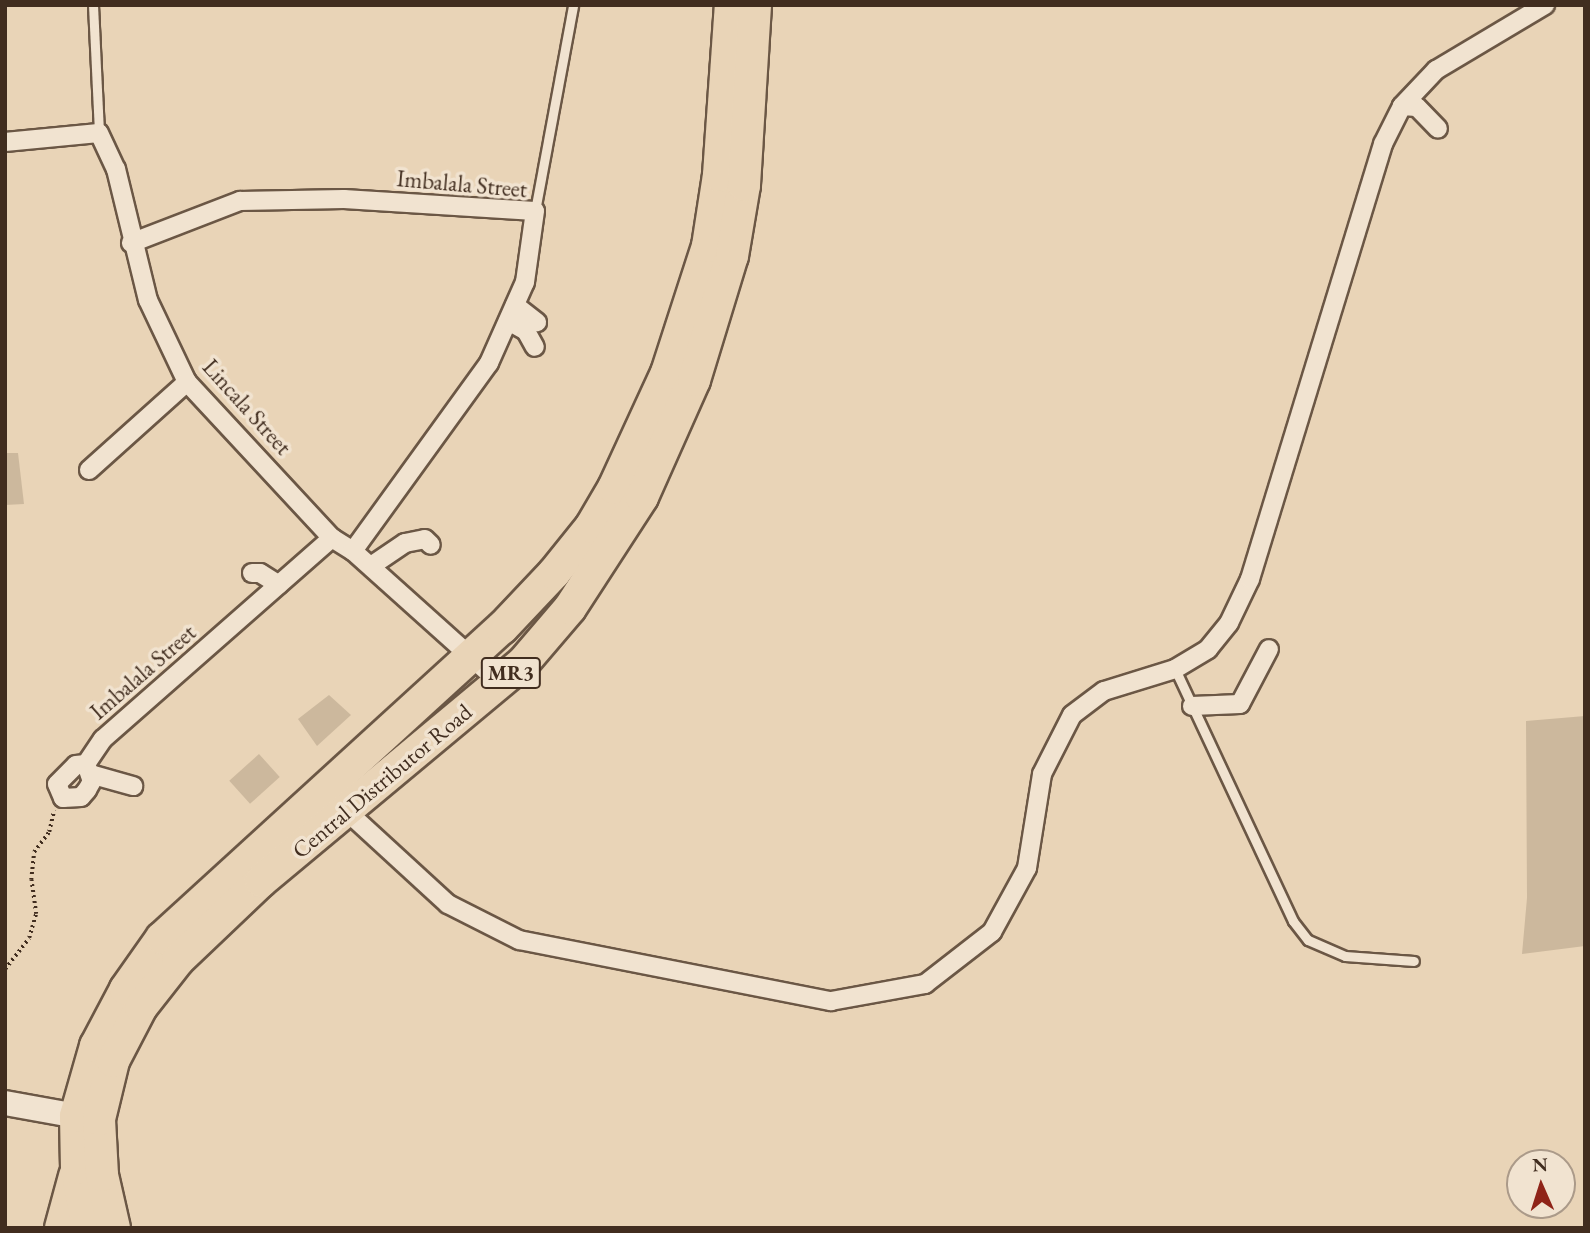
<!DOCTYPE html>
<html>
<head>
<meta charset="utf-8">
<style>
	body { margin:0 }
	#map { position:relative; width:1590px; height:1233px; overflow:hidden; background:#e9d4b7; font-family:"EB Garamond",serif }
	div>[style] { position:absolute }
	.green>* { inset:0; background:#ccb89d; transform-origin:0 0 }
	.path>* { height:3.5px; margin-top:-1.75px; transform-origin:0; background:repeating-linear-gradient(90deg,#412d1f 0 2px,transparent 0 5.5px) }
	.roads { filter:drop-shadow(2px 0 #6b5745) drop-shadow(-2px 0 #6b5745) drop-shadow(0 2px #6b5745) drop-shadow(0 -2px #6b5745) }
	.lane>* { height:9px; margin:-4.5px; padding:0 4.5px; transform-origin:4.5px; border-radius:4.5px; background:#f1e3d0 }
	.street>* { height:18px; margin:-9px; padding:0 9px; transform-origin:9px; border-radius:9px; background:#f1e3d0 }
	.secondary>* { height:24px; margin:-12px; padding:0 12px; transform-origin:12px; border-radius:12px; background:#f1e3d0 }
	.highway>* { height:32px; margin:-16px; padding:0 16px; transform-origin:16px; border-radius:16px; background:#e9d4b7 }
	span { translate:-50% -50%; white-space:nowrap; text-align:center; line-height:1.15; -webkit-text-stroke:7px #f1e3d0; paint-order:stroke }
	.shield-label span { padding:2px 5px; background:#f1e3d0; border:2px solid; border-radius:5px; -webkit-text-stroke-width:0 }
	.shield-label { font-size:21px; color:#412d1f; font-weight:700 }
	.street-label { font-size:23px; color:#412d1f }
	.frame { position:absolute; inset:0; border:7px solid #412d1f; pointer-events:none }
	.north { position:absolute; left:1506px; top:1149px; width:70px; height:70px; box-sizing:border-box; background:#f1e3d0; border:2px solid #ab9a89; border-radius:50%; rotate:357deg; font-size:19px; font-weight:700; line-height:28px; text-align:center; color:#412d1f }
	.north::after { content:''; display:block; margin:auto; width:24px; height:32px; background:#8f2418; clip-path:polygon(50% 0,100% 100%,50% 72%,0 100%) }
</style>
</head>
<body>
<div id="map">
	<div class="green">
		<i style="clip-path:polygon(5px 453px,18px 453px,24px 504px,5px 505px)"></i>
		<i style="clip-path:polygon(329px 695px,351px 715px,317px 746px,298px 719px)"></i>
		<i style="clip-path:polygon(1585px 716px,1585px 946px,1522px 954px,1527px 898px,1526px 721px)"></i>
		<i style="left:259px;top:754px;width:31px;height:40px;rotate:48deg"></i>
	</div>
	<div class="path">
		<i style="left:5px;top:969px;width:39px;rotate:-52deg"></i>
		<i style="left:29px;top:938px;width:25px;rotate:-74deg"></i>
		<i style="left:36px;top:914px;width:34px;rotate:-98deg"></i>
		<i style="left:31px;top:880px;width:28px;rotate:-84deg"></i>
		<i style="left:34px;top:852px;width:25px;rotate:-53deg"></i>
		<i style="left:49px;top:832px;width:22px;rotate:-77deg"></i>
	</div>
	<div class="roads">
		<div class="lane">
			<i style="left:93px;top:5px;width:128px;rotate:87.3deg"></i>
			<i style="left:535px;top:211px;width:209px;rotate:-79.5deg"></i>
			<i style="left:1175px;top:669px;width:278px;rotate:64.9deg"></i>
			<i style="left:1293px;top:921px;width:24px;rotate:52deg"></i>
			<i style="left:1308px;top:940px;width:40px;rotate:23.4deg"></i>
			<i style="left:1345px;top:956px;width:69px;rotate:4.1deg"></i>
		</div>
		<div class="street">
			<i style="left:1402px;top:106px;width:15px;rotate:4deg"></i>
			<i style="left:1417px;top:107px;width:30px;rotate:46deg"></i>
			<i style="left:5px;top:142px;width:94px;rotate:-5.5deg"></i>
			<i style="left:99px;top:133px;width:40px;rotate:65deg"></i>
			<i style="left:116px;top:169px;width:135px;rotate:76.3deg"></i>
			<i style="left:148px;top:300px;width:91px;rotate:64.6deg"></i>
			<i style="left:187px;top:382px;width:213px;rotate:47.1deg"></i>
			<i style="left:332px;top:538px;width:25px;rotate:32deg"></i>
			<i style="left:353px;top:551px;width:198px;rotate:41.9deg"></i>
			<i style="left:131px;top:243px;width:117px;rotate:-21.1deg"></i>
			<i style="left:240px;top:201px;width:104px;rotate:-1.1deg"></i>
			<i style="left:344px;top:199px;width:191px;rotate:3.6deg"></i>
			<i style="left:535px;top:211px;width:72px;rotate:98deg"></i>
			<i style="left:525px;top:282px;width:89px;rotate:114deg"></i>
			<i style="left:489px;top:363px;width:232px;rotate:125.9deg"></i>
			<i style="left:515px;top:305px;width:28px;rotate:38deg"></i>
			<i style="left:508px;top:321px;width:21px;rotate:29deg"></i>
			<i style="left:526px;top:331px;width:18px;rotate:61deg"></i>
			<i style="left:89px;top:470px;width:132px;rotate:-41.9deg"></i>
			<i style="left:371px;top:566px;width:41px;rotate:-34.1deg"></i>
			<i style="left:405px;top:543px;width:20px;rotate:-11deg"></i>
			<i style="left:425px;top:539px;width:8px;rotate:45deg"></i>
			<i style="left:252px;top:573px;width:8px"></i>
			<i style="left:260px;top:573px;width:22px;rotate:32deg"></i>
			<i style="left:1192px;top:706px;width:48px;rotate:-2.4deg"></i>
			<i style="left:1240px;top:704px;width:62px;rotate:-62.2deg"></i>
			<i style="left:86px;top:764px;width:30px;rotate:-56deg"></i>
			<i style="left:103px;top:739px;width:305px;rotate:-41.3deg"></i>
			<i style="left:86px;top:764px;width:18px;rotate:71deg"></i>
			<i style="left:92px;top:781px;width:10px;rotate:119deg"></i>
			<i style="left:87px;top:790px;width:9px;rotate:131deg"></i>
			<i style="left:81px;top:797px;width:18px;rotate:177deg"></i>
			<i style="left:63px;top:798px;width:15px;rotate:-113deg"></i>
			<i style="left:57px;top:784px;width:27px;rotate:-45deg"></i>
			<i style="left:76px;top:765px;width:10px;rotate:-6deg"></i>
			<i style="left:90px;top:774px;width:45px;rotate:15.6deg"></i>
			<i style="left:341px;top:806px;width:145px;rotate:42.5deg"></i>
			<i style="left:448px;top:904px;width:80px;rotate:26.9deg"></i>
			<i style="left:519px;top:940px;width:318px;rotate:11.1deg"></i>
			<i style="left:831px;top:1001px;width:96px;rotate:-10.3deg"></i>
			<i style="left:925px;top:984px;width:85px;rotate:-37.8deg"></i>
			<i style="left:992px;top:932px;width:73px;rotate:-61.3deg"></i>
			<i style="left:1027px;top:868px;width:95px;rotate:-80.9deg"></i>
			<i style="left:1042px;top:774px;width:66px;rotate:-63deg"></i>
			<i style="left:1072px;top:715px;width:40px;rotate:-37deg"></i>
			<i style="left:1104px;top:691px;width:74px;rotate:-17.2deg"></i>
			<i style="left:1175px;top:669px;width:39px;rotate:-31deg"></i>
			<i style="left:1208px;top:649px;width:33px;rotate:-51deg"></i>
			<i style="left:1229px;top:623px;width:49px;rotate:-64.5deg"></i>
			<i style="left:1250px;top:579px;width:455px;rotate:-73deg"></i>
			<i style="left:1383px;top:144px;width:42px;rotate:-63.4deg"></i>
			<i style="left:1402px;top:106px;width:50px;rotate:-46.6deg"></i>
			<i style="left:1436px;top:70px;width:127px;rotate:-30.8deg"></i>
		</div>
		<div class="secondary">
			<i style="left:5px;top:1103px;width:90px;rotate:10.2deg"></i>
		</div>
		<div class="highway">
			<i style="left:61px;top:1228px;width:54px;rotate:-74.9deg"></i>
			<i style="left:88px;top:1228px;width:61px;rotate:-100.4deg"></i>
			<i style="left:77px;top:1168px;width:52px;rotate:-91.1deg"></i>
			<i style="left:76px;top:1116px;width:73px;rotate:-74.1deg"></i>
			<i style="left:96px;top:1046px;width:64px;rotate:-62.2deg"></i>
			<i style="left:126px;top:989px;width:62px;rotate:-54.8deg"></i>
			<i style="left:162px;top:938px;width:460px;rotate:-42.4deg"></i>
			<i style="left:502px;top:628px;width:76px;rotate:-46.6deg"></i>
			<i style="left:554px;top:573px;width:59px;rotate:-51.2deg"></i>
			<i style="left:591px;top:527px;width:45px;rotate:-59.5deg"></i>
			<i style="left:614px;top:488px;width:127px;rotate:-65.3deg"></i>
			<i style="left:667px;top:373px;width:133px;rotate:-72.1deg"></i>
			<i style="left:708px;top:246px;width:72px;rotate:-81.2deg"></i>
			<i style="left:719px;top:175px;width:170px;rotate:-86deg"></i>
			<i style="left:114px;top:1228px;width:54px;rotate:-102.8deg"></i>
			<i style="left:102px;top:1175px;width:56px;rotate:-93.1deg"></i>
			<i style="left:99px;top:1119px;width:60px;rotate:-76.4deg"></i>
			<i style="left:113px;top:1061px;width:61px;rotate:-62.6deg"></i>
			<i style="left:141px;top:1007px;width:60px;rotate:-51.8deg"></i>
			<i style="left:178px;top:960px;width:115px;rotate:-43.6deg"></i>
			<i style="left:261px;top:881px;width:341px;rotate:-39.8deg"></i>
			<i style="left:523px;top:663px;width:72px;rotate:-49.5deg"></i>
			<i style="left:570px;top:608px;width:132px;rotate:-57deg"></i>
			<i style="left:642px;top:497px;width:128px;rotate:-66deg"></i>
			<i style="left:694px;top:380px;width:130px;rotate:-73deg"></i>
			<i style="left:732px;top:256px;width:72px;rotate:-80.4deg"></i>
			<i style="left:744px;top:185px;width:180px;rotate:-86.5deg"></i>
		</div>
	</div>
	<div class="shield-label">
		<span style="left:511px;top:673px">MR3</span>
	</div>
	<div class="street-label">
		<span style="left:462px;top:184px;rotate:5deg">Imbalala Street</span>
		<span style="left:247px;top:407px;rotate:48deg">Lincala Street</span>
		<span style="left:143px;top:672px;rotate:-41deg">Imbalala Street</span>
		<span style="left:382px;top:781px;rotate:-40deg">Central Distributor Road</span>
	</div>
	<div class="frame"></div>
	<div class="north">N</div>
</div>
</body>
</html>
